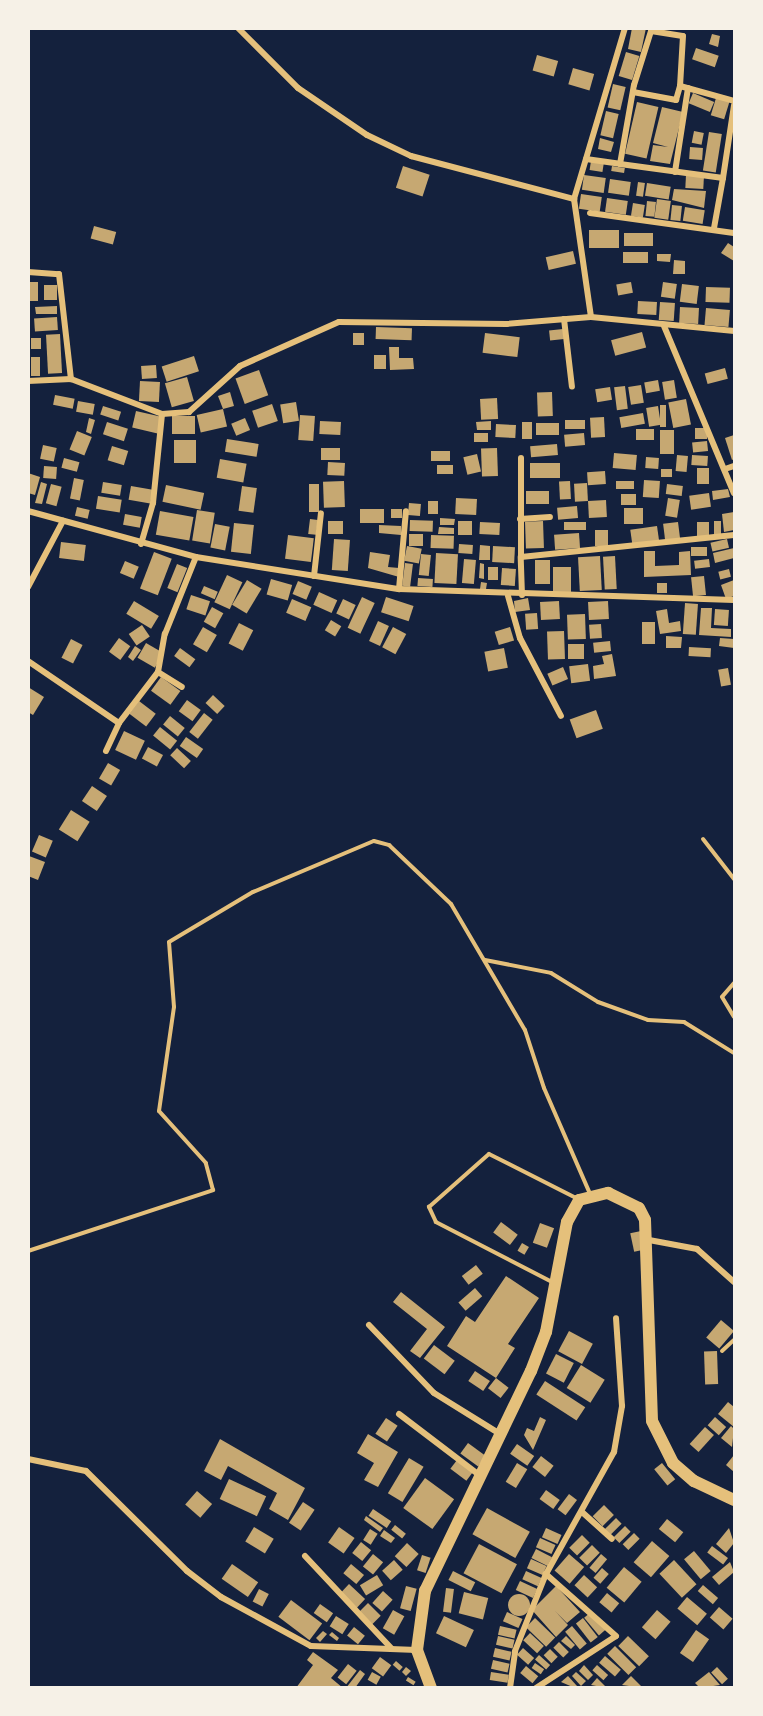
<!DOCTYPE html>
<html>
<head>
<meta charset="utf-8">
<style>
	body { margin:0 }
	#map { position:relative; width:763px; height:1716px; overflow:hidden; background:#14213d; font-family:Barlow,sans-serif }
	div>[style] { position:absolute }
	.building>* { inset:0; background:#c6a872; transform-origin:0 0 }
	.round { border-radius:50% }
	.service>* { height:4px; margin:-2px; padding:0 2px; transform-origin:2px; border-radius:2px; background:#e5c07b }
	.minor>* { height:6px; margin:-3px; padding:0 3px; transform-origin:3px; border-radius:3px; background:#e5c07b }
	.trunk>* { height:12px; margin:-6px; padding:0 6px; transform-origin:6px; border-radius:6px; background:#e5c07b }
	span { translate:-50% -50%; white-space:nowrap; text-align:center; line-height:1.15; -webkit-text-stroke:4.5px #f6f1e7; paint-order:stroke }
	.frame { position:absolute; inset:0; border:30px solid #f6f1e7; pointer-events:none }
</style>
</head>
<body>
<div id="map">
	<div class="building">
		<i style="clip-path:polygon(632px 28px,646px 28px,641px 52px,628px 49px)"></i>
		<i style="clip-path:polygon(712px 34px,720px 36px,718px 47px,709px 44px)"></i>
		<i style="left:696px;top:48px;width:24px;height:12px;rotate:19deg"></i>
		<i style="left:626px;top:52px;width:14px;height:25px;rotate:17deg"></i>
		<i style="left:537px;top:55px;width:22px;height:16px;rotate:16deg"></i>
		<i style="left:573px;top:68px;width:22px;height:17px;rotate:16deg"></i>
		<i style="left:613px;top:84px;width:13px;height:24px;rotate:13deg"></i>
		<i style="left:693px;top:93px;width:23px;height:11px;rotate:23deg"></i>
		<i style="left:716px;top:98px;width:14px;height:18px;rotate:17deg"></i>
		<i style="left:637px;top:102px;width:22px;height:53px;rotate:13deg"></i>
		<i style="clip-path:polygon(662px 107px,683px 112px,670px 164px,650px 161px,653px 145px,668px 147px,653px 143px)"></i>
		<i style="left:606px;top:111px;width:13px;height:25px;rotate:13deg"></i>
		<i style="left:694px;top:131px;width:10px;height:12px;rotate:11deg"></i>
		<i style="left:709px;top:132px;width:13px;height:39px;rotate:9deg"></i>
		<i style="clip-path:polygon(600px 138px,614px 142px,611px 152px,598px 149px)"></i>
		<i style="left:690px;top:147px;width:13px;height:12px;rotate:4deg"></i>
		<i style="left:591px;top:161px;width:13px;height:9px;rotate:9deg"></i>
		<i style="left:403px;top:166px;width:28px;height:23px;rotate:18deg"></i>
		<i style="left:612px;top:166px;width:13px;height:5px;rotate:9deg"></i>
		<i style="left:584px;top:175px;width:22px;height:15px;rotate:8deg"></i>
		<i style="left:686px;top:175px;width:18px;height:13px;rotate:3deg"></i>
		<i style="left:610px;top:179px;width:21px;height:14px;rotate:8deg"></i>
		<i style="left:638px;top:182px;width:7px;height:14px;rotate:8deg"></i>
		<i style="left:647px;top:183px;width:24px;height:13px;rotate:9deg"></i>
		<i style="clip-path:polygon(674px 189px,706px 191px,704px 208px,672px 200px)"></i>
		<i style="left:581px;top:194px;width:21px;height:15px;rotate:8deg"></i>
		<i style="left:607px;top:198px;width:21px;height:14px;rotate:8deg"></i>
		<i style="left:657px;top:199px;width:14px;height:19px;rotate:8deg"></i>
		<i style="left:647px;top:201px;width:9px;height:15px;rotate:6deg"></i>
		<i style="left:633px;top:203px;width:12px;height:13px;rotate:9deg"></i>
		<i style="left:672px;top:205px;width:10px;height:15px;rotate:6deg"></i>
		<i style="left:685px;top:207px;width:20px;height:14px;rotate:9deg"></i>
		<i style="left:94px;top:226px;width:23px;height:13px;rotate:15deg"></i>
		<i style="left:619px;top:230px;width:18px;height:30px;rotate:90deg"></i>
		<i style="left:624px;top:233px;width:29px;height:13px"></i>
		<i style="clip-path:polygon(728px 243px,734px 247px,734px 261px,721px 253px)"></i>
		<i style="left:573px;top:251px;width:13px;height:28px;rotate:77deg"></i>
		<i style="left:623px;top:252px;width:25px;height:11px"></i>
		<i style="clip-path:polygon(657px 254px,671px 254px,670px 262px,657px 261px)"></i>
		<i style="clip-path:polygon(674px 260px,685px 261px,685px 274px,673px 274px)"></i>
		<i style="left:28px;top:282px;width:10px;height:19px"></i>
		<i style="left:631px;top:282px;width:11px;height:15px;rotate:80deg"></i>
		<i style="left:663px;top:282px;width:14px;height:15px;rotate:8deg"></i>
		<i style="left:682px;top:284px;width:17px;height:18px;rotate:7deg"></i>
		<i style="left:57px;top:285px;width:15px;height:13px;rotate:90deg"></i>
		<i style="left:706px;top:287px;width:24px;height:15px;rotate:2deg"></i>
		<i style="left:638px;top:301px;width:19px;height:13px;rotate:3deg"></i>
		<i style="left:660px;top:302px;width:15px;height:18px;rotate:4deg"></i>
		<i style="clip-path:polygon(57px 306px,57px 314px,36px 314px,35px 307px)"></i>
		<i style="left:680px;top:307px;width:19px;height:16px;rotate:3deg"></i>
		<i style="left:706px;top:308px;width:24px;height:17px;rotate:5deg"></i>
		<i style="left:57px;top:317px;width:13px;height:23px;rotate:86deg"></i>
		<i style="left:376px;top:327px;width:36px;height:12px;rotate:2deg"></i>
		<i style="left:563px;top:329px;width:10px;height:14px;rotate:84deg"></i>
		<i style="left:642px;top:332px;width:16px;height:32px;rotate:75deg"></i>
		<i style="left:353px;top:333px;width:11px;height:12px"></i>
		<i style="left:485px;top:333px;width:35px;height:20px;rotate:7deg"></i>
		<i style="left:60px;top:334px;width:39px;height:14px;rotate:87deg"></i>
		<i style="left:31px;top:338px;width:10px;height:11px"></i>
		<i style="clip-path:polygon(389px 347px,399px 347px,399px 358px,413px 358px,414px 369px,390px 370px)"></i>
		<i style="left:374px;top:355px;width:12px;height:14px"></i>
		<i style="left:194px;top:356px;width:16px;height:34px;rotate:72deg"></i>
		<i style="left:31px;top:357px;width:9px;height:19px"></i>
		<i style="left:156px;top:365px;width:13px;height:15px;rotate:86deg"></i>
		<i style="left:725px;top:368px;width:11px;height:21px;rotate:75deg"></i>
		<i style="left:259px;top:370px;width:27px;height:25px;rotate:70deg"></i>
		<i style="left:187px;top:377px;width:25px;height:23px;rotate:74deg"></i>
		<i style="left:658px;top:380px;width:11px;height:14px;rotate:80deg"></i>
		<i style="left:674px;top:380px;width:18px;height:12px;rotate:81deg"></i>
		<i style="left:140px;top:381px;width:20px;height:20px;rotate:3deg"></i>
		<i style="left:641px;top:385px;width:18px;height:13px;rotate:81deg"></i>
		<i style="left:625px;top:386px;width:23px;height:11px;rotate:83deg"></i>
		<i style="left:610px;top:387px;width:13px;height:15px;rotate:81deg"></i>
		<i style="clip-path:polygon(230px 392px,234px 406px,223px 409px,218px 396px)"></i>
		<i style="left:552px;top:392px;width:24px;height:15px;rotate:88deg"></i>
		<i style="left:55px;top:395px;width:20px;height:10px;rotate:11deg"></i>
		<i style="left:497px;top:398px;width:21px;height:17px;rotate:87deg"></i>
		<i style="left:686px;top:399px;width:26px;height:18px;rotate:79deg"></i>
		<i style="left:78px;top:401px;width:17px;height:11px;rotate:10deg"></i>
		<i style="left:296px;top:402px;width:19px;height:16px;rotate:81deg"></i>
		<i style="left:272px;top:404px;width:18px;height:21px;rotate:71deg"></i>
		<i style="left:660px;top:405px;width:6px;height:22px"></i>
		<i style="left:103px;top:406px;width:19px;height:9px;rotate:18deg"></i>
		<i style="left:658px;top:406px;width:19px;height:12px;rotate:81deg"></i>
		<i style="left:223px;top:409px;width:18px;height:27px;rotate:77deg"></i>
		<i style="left:136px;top:411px;width:26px;height:17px;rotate:13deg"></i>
		<i style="left:643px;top:413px;width:11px;height:24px;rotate:80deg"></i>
		<i style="left:300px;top:415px;width:15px;height:25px;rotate:4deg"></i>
		<i style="left:172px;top:416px;width:23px;height:18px"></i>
		<i style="left:604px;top:417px;width:20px;height:14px;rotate:87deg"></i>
		<i style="clip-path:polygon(89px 418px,95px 420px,91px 434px,86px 432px)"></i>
		<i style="left:245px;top:418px;width:13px;height:15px;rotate:67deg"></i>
		<i style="left:585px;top:420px;width:9px;height:20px;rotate:90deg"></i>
		<i style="left:320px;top:421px;width:21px;height:13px;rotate:3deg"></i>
		<i style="clip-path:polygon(491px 421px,491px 430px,477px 430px,476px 422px)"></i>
		<i style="left:107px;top:422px;width:22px;height:13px;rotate:18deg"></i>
		<i style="left:522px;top:422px;width:10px;height:17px"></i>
		<i style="left:559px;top:423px;width:12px;height:23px;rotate:90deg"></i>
		<i style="left:496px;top:424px;width:20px;height:13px;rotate:3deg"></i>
		<i style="left:695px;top:428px;width:12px;height:11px"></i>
		<i style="left:636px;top:429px;width:18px;height:11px"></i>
		<i style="left:660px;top:430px;width:14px;height:24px"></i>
		<i style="left:77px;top:431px;width:16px;height:20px;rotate:22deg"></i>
		<i style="left:474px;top:433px;width:14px;height:9px"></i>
		<i style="left:584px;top:433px;width:12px;height:20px;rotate:85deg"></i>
		<i style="clip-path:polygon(734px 435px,734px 459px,732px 460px,725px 438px)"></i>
		<i style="left:227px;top:439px;width:32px;height:13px;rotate:9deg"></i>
		<i style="left:174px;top:440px;width:22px;height:23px"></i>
		<i style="left:707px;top:441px;width:10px;height:15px;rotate:84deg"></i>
		<i style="left:557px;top:444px;width:11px;height:27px;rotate:85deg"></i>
		<i style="left:43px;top:445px;width:14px;height:14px;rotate:12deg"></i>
		<i style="left:112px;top:446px;width:17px;height:15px;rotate:17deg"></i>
		<i style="left:321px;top:448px;width:19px;height:12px"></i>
		<i style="left:497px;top:448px;width:28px;height:16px;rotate:88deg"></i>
		<i style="left:450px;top:451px;width:10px;height:19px;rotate:90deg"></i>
		<i style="left:614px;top:453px;width:23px;height:15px;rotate:5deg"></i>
		<i style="left:477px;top:454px;width:18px;height:14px;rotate:77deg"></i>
		<i style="left:677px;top:455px;width:11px;height:16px;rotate:5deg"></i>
		<i style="left:692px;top:455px;width:16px;height:10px;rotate:4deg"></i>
		<i style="left:646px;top:457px;width:13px;height:11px;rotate:4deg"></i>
		<i style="left:64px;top:458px;width:16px;height:10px;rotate:15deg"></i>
		<i style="left:220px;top:459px;width:27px;height:19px;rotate:10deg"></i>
		<i style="left:328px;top:462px;width:17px;height:13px;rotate:3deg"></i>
		<i style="left:560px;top:463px;width:15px;height:30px;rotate:90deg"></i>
		<i style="left:453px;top:465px;width:9px;height:16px;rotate:90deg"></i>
		<i style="left:44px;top:466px;width:13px;height:12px;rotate:4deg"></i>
		<i style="left:697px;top:468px;width:12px;height:16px"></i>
		<i style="left:661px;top:469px;width:11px;height:8px"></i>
		<i style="left:605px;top:471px;width:13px;height:18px;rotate:86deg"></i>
		<i style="clip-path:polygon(28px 473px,40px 477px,35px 495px,28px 493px)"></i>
		<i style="left:74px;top:478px;width:10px;height:21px;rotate:11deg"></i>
		<i style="left:644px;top:480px;width:16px;height:17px;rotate:4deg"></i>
		<i style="left:344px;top:481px;width:26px;height:21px;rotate:88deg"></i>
		<i style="left:570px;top:481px;width:18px;height:11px;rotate:87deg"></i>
		<i style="left:634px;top:481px;width:8px;height:18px;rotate:90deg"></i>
		<i style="clip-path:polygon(41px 482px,47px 484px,42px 504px,35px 503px)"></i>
		<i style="left:103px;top:482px;width:19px;height:11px;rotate:9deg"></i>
		<i style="left:587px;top:483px;width:18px;height:13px;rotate:87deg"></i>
		<i style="left:51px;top:484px;width:11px;height:20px;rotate:15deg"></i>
		<i style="left:309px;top:484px;width:10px;height:28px"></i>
		<i style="left:667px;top:484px;width:16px;height:10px;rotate:7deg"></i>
		<i style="left:166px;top:485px;width:39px;height:17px;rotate:12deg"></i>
		<i style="left:131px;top:486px;width:22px;height:14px;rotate:10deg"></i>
		<i style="left:242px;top:486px;width:15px;height:25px;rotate:8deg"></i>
		<i style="clip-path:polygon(728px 489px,730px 497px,713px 500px,712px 491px)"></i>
		<i style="left:549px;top:491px;width:13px;height:23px;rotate:90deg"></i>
		<i style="left:709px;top:493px;width:14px;height:20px;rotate:82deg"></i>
		<i style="left:636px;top:494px;width:11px;height:15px;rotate:90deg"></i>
		<i style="left:98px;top:496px;width:24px;height:13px;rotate:9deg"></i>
		<i style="left:456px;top:498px;width:21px;height:16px;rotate:3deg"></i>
		<i style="left:668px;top:498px;width:12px;height:18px;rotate:9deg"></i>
		<i style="left:606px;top:500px;width:17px;height:18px;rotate:87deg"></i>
		<i style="left:428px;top:501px;width:10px;height:13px"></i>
		<i style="left:409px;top:503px;width:12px;height:12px;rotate:5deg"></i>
		<i style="left:577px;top:506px;width:12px;height:20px;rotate:85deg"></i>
		<i style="left:77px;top:507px;width:13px;height:9px;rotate:13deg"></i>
		<i style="left:643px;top:508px;width:16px;height:19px;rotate:90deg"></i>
		<i style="left:360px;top:509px;width:24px;height:14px"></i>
		<i style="left:391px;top:509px;width:11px;height:9px"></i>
		<i style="left:197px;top:510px;width:18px;height:31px;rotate:9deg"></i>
		<i style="left:160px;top:511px;width:34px;height:24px;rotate:10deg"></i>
		<i style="clip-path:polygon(734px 512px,734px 530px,724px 532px,722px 514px)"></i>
		<i style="left:125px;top:514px;width:17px;height:11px;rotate:10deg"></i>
		<i style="clip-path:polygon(440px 518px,455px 519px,454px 525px,440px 525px)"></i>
		<i style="left:310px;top:519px;width:8px;height:15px;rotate:7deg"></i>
		<i style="left:410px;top:520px;width:23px;height:11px;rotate:2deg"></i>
		<i style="left:328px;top:521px;width:15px;height:13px"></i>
		<i style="left:458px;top:521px;width:14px;height:14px"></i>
		<i style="left:543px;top:521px;width:27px;height:18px;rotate:88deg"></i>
		<i style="left:714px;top:521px;width:7px;height:14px"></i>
		<i style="left:480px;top:522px;width:20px;height:12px;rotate:3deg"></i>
		<i style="left:586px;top:522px;width:8px;height:22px;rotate:90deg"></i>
		<i style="left:678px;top:522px;width:17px;height:15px;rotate:83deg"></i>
		<i style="left:697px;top:522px;width:12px;height:16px"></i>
		<i style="left:234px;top:523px;width:20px;height:29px;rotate:6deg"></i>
		<i style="left:215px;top:524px;width:15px;height:24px;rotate:11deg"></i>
		<i style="clip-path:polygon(379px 525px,401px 526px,401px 535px,379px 533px)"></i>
		<i style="left:657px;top:526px;width:15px;height:27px;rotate:82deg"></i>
		<i style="clip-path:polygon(439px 527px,454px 528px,454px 534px,438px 534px)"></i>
		<i style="left:608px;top:530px;width:16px;height:13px;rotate:90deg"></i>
		<i style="left:579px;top:533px;width:15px;height:25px;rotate:86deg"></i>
		<i style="left:409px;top:534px;width:14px;height:12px"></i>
		<i style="left:288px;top:535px;width:26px;height:24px;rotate:7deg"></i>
		<i style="left:431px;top:535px;width:23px;height:13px;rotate:2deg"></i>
		<i style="left:334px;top:539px;width:16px;height:31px;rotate:4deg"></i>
		<i style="left:727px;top:539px;width:9px;height:17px;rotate:77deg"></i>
		<i style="left:61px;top:542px;width:25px;height:16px;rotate:7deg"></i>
		<i style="left:459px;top:544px;width:14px;height:9px;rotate:4deg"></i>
		<i style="clip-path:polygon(480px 545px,490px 546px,490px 560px,479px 560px)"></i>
		<i style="left:407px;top:546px;width:15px;height:15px;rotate:11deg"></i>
		<i style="left:493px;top:546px;width:22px;height:16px;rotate:3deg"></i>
		<i style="left:707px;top:547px;width:9px;height:16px;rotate:90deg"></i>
		<i style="clip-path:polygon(734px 548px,734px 558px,715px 563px,713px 553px)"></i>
		<i style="clip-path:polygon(644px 551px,655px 551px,655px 566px,679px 565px,679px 552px,690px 551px,691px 575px,644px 577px)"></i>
		<i style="left:154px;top:552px;width:19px;height:39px;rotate:21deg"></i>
		<i style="clip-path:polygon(370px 552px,390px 555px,388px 567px,399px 568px,399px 577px,368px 568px)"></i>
		<i style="left:436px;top:553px;width:22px;height:30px;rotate:3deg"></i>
		<i style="left:421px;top:554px;width:10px;height:21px;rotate:6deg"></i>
		<i style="left:600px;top:556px;width:34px;height:22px;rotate:87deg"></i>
		<i style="left:615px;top:556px;width:33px;height:12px;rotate:87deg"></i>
		<i style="left:464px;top:559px;width:12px;height:24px;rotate:5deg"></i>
		<i style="left:709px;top:559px;width:8px;height:15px;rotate:83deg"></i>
		<i style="left:535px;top:560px;width:15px;height:24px"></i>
		<i style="left:125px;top:561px;width:15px;height:13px;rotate:23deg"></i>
		<i style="left:405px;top:563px;width:8px;height:23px;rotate:7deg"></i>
		<i style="clip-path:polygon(480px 563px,484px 564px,484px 579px,479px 578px)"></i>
		<i style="left:177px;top:564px;width:11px;height:26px;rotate:22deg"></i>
		<i style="left:488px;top:567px;width:10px;height:13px"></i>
		<i style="left:553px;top:567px;width:18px;height:26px"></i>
		<i style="left:502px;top:568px;width:14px;height:17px;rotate:4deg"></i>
		<i style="left:729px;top:569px;width:8px;height:11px;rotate:76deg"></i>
		<i style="left:227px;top:575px;width:17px;height:30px;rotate:25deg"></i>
		<i style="left:704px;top:576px;width:19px;height:13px;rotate:84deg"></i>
		<i style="left:418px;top:578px;width:15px;height:8px;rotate:4deg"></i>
		<i style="left:271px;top:579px;width:22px;height:16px;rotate:16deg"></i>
		<i style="left:247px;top:580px;width:17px;height:29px;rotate:31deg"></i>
		<i style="clip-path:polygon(734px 580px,734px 596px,726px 599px,721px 585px)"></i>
		<i style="left:298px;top:581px;width:15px;height:14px;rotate:23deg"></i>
		<i style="clip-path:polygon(481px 582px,487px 583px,486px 589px,480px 589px)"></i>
		<i style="left:657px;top:583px;width:10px;height:10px"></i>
		<i style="left:204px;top:586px;width:15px;height:8px;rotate:23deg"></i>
		<i style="left:319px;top:592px;width:20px;height:14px;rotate:24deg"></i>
		<i style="left:191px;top:595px;width:20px;height:15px;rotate:18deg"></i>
		<i style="left:362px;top:597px;width:14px;height:34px;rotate:25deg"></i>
		<i style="left:386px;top:597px;width:29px;height:16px;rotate:18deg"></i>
		<i style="clip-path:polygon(528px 598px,530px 610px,515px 612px,514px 601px)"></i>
		<i style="left:292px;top:599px;width:21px;height:15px;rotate:23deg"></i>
		<i style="left:343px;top:599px;width:14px;height:16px;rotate:25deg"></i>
		<i style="left:134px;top:601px;width:29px;height:15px;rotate:31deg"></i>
		<i style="left:559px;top:601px;width:18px;height:19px;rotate:87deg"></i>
		<i style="left:608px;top:601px;width:18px;height:20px;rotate:87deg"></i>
		<i style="left:685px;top:603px;width:13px;height:31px;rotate:4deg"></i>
		<i style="left:212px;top:607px;width:13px;height:17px;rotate:29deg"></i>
		<i style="clip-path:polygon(701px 608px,712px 608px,711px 628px,731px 629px,731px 637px,699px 635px)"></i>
		<i style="clip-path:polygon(667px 609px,669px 623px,680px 621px,681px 631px,660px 634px,656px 611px)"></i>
		<i style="left:715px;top:609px;width:14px;height:16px;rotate:4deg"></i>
		<i style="left:537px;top:613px;width:16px;height:12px;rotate:86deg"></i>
		<i style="left:585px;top:614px;width:25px;height:18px;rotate:88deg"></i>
		<i style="left:331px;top:620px;width:12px;height:12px;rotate:31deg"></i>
		<i style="left:378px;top:621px;width:12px;height:22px;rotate:24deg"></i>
		<i style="left:642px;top:622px;width:13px;height:22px"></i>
		<i style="left:239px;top:623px;width:16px;height:23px;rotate:27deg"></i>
		<i style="left:601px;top:624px;width:14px;height:12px;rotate:86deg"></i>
		<i style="left:142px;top:625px;width:14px;height:16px;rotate:56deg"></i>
		<i style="left:203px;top:627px;width:16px;height:20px;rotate:30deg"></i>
		<i style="left:393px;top:627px;width:15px;height:23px;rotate:28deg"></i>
		<i style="left:510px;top:627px;width:14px;height:16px;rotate:73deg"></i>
		<i style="left:564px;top:631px;width:28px;height:17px;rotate:88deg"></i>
		<i style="clip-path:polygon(666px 636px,682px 637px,681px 648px,666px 648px)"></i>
		<i style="left:119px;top:638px;width:14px;height:17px;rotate:36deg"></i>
		<i style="clip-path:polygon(720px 638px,734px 639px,734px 648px,719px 646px)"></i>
		<i style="left:71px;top:639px;width:13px;height:21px;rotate:27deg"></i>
		<i style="left:610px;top:641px;width:10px;height:17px;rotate:84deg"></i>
		<i style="left:146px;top:643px;width:20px;height:17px;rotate:30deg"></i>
		<i style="left:568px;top:644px;width:16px;height:15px"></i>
		<i style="clip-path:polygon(135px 646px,141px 650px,133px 661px,128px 657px)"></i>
		<i style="left:689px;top:647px;width:22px;height:9px;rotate:3deg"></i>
		<i style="left:180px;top:648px;width:19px;height:10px;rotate:36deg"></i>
		<i style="left:504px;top:648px;width:20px;height:20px;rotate:79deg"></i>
		<i style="clip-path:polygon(612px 654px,616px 676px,594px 679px,593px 666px,604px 664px,602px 656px)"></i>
		<i style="left:588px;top:664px;width:17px;height:19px;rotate:83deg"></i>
		<i style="left:563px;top:667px;width:13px;height:17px;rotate:67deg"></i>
		<i style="left:728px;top:668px;width:17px;height:10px;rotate:80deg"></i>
		<i style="left:161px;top:677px;width:24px;height:17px;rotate:36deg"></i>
		<i style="clip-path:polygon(28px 687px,44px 697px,33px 715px,28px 712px)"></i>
		<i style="left:213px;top:695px;width:16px;height:11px;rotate:43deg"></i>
		<i style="left:187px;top:700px;width:17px;height:14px;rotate:36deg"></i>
		<i style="left:139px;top:701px;width:21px;height:16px;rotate:37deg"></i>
		<i style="left:596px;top:710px;width:20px;height:28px;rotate:70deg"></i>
		<i style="left:204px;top:713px;width:11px;height:24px;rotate:38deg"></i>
		<i style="left:170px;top:716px;width:19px;height:11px;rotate:39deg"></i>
		<i style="left:160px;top:727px;width:22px;height:11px;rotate:39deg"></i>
		<i style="left:124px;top:731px;width:23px;height:21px;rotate:25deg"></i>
		<i style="left:186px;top:737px;width:21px;height:11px;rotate:35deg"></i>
		<i style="left:148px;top:747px;width:17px;height:13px;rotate:28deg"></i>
		<i style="left:177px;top:748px;width:19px;height:10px;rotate:43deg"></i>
		<i style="left:108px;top:763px;width:14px;height:18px;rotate:30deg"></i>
		<i style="left:92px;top:786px;width:18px;height:18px;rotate:34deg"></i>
		<i style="left:71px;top:810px;width:22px;height:23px;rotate:32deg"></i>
		<i style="left:39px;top:835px;width:15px;height:18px;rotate:23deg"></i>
		<i style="clip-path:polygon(29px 856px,45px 862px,38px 880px,28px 876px)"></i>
		<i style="left:501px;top:1222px;width:21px;height:13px;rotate:37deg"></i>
		<i style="left:540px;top:1223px;width:15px;height:21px;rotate:20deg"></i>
		<i style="left:641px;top:1231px;width:19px;height:11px;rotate:78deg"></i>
		<i style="left:522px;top:1243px;width:8px;height:9px;rotate:30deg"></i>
		<i style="left:476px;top:1265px;width:11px;height:18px;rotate:52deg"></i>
		<i style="clip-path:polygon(506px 1276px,539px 1298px,508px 1344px,515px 1348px,496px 1378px,447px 1346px,466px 1316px,475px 1322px)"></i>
		<i style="left:475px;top:1288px;width:11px;height:22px;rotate:49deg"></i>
		<i style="clip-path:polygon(401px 1292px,445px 1327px,420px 1358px,410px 1351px,427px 1329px,393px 1302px)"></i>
		<i style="left:721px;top:1320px;width:17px;height:23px;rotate:40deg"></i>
		<i style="left:569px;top:1331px;width:27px;height:23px;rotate:28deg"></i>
		<i style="left:434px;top:1345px;width:26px;height:17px;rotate:37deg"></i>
		<i style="left:717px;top:1351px;width:33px;height:13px;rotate:88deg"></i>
		<i style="left:556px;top:1354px;width:20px;height:22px;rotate:27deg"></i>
		<i style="left:581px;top:1365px;width:28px;height:27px;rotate:32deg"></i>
		<i style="left:475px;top:1371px;width:18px;height:12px;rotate:34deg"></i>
		<i style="left:496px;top:1378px;width:16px;height:13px;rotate:38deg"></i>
		<i style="left:545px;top:1381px;width:48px;height:16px;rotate:33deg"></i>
		<i style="clip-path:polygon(728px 1402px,734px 1407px,734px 1427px,718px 1414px)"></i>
		<i style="clip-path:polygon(540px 1417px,546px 1420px,533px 1450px,524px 1435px,527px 1428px,534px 1431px)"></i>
		<i style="left:715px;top:1417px;width:15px;height:11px;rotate:42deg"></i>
		<i style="left:386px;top:1418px;width:14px;height:19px;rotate:34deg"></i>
		<i style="clip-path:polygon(731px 1426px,734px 1429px,732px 1447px,721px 1438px)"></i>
		<i style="left:705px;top:1427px;width:12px;height:23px;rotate:42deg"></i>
		<i style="clip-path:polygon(368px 1434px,398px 1452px,378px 1487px,364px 1480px,374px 1463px,357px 1453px)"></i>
		<i style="clip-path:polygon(220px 1439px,305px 1488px,288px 1520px,269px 1509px,277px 1493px,228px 1466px,221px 1480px,204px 1471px)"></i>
		<i style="left:468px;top:1443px;width:22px;height:13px;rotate:36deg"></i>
		<i style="left:517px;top:1444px;width:21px;height:12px;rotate:35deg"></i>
		<i style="clip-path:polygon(734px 1455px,734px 1472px,726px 1465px)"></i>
		<i style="left:541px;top:1456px;width:16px;height:14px;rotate:38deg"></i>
		<i style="left:409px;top:1458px;width:17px;height:41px;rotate:31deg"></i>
		<i style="left:457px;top:1460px;width:20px;height:11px;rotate:37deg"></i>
		<i style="left:517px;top:1463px;width:12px;height:22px;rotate:31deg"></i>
		<i style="left:662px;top:1463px;width:21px;height:10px;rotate:51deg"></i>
		<i style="left:425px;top:1478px;width:36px;height:37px;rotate:36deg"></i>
		<i style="left:229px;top:1479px;width:41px;height:22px;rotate:25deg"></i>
		<i style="left:546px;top:1490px;width:17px;height:11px;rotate:36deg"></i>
		<i style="left:197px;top:1491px;width:20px;height:18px;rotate:41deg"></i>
		<i style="left:569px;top:1494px;width:10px;height:19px;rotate:37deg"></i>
		<i style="left:303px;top:1502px;width:14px;height:25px;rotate:34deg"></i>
		<i style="left:604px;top:1505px;width:14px;height:16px;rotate:45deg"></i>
		<i style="left:487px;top:1508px;width:49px;height:30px;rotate:29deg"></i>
		<i style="left:373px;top:1509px;width:22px;height:8px;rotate:34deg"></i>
		<i style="clip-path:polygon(366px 1516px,383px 1528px,380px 1532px,364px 1520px)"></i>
		<i style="left:616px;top:1518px;width:8px;height:16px;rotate:45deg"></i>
		<i style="left:667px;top:1519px;width:21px;height:13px;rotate:39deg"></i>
		<i style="left:395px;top:1525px;width:14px;height:6px;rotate:39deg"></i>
		<i style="left:625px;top:1526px;width:8px;height:16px;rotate:45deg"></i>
		<i style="left:254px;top:1527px;width:23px;height:17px;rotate:31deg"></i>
		<i style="left:339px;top:1527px;width:19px;height:19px;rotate:35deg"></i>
		<i style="left:546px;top:1528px;width:17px;height:10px;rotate:24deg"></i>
		<i style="clip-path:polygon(729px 1528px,734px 1543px,726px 1553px,716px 1544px)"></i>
		<i style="left:370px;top:1529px;width:9px;height:13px;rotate:32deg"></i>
		<i style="clip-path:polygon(384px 1530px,395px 1538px,391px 1543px,380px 1536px)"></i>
		<i style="left:634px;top:1533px;width:8px;height:16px;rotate:45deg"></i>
		<i style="left:582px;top:1535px;width:11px;height:18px;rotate:45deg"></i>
		<i style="left:540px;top:1538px;width:17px;height:10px;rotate:24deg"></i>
		<i style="left:652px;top:1541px;width:23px;height:28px;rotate:41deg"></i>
		<i style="left:361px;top:1542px;width:13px;height:14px;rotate:39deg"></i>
		<i style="left:407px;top:1543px;width:16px;height:18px;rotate:43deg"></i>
		<i style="left:479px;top:1544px;width:43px;height:33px;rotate:28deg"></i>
		<i style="left:592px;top:1545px;width:11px;height:18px;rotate:45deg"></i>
		<i style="left:712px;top:1546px;width:20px;height:8px;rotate:37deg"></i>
		<i style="left:536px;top:1549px;width:18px;height:10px;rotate:27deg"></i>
		<i style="left:694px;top:1551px;width:26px;height:13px;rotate:50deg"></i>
		<i style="left:373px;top:1554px;width:13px;height:16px;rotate:39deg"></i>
		<i style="left:569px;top:1554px;width:20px;height:22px;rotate:41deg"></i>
		<i style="left:601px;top:1554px;width:8px;height:18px;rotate:40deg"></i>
		<i style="left:422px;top:1555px;width:9px;height:16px;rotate:18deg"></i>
		<i style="left:531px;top:1559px;width:17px;height:10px;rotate:24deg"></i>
		<i style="left:394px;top:1560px;width:13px;height:16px;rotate:48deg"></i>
		<i style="left:674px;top:1560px;width:33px;height:20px;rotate:47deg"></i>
		<i style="clip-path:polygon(730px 1562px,734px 1572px,719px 1585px,712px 1577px)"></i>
		<i style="left:232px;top:1564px;width:32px;height:18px;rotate:35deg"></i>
		<i style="left:351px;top:1564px;width:17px;height:12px;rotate:40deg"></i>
		<i style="left:624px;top:1567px;width:23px;height:27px;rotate:40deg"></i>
		<i style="left:602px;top:1568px;width:9px;height:13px;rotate:41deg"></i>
		<i style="left:453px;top:1571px;width:25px;height:10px;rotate:27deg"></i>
		<i style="left:526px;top:1571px;width:17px;height:9px;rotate:24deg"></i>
		<i style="left:377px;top:1575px;width:12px;height:20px;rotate:59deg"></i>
		<i style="left:584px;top:1575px;width:18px;height:14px;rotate:43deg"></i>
		<i style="left:520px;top:1581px;width:19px;height:10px;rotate:25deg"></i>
		<i style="left:349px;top:1584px;width:22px;height:14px;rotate:43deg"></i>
		<i style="left:703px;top:1585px;width:20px;height:8px;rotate:41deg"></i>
		<i style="left:406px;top:1586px;width:11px;height:23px;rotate:15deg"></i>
		<i style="clip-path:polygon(556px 1586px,580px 1612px,567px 1623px,555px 1611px,568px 1625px,556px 1637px,532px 1610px)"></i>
		<i style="left:446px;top:1588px;width:8px;height:24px;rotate:7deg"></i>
		<i style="left:259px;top:1589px;width:11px;height:14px;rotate:27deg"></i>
		<i style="left:383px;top:1591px;width:13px;height:16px;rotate:42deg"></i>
		<i style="left:464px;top:1592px;width:25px;height:22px;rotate:14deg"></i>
		<i style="left:607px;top:1593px;width:16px;height:12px;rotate:40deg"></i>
		<i class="round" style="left:508px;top:1594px;width:22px;height:22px"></i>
		<i style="left:687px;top:1597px;width:26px;height:15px;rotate:40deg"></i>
		<i style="left:291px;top:1600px;width:39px;height:21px;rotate:37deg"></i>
		<i style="left:368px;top:1603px;width:18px;height:13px;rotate:45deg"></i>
		<i style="left:320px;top:1604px;width:16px;height:11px;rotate:35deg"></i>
		<i style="left:719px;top:1607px;width:18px;height:14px;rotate:41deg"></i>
		<i style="left:393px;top:1610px;width:13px;height:21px;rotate:29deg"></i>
		<i style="left:657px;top:1610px;width:18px;height:23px;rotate:41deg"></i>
		<i style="left:507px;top:1612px;width:17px;height:10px;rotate:24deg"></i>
		<i style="left:591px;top:1612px;width:23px;height:9px;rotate:50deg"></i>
		<i style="left:336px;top:1616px;width:15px;height:12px;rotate:32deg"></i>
		<i style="left:444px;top:1616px;width:33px;height:19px;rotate:25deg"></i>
		<i style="left:535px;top:1618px;width:28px;height:13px;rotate:44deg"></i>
		<i style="left:583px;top:1618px;width:24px;height:9px;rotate:52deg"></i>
		<i style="left:500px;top:1626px;width:17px;height:9px;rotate:13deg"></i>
		<i style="left:572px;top:1626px;width:23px;height:9px;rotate:50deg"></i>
		<i style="left:354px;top:1627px;width:14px;height:11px;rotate:39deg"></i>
		<i style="left:696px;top:1630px;width:16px;height:28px;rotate:35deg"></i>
		<i style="clip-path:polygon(323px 1631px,327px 1634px,320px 1642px,316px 1638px)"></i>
		<i style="clip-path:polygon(332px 1632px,339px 1638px,337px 1641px,329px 1635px)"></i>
		<i style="left:530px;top:1633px;width:19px;height:10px;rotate:43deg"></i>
		<i style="left:498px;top:1636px;width:17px;height:9px;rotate:13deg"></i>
		<i style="clip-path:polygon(566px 1636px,575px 1645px,571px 1649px,561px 1641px)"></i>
		<i style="left:628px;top:1636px;width:29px;height:14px;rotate:44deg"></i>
		<i style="left:559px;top:1642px;width:14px;height:8px;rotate:45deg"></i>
		<i style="left:615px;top:1646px;width:30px;height:11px;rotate:45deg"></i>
		<i style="left:495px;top:1648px;width:17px;height:9px;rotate:13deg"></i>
		<i style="left:523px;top:1648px;width:15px;height:9px;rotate:42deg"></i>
		<i style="left:550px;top:1649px;width:11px;height:9px;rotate:45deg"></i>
		<i style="clip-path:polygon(313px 1652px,338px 1670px,331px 1678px,343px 1688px,296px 1688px,313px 1665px,307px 1660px)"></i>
		<i style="left:539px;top:1655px;width:15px;height:6px;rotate:42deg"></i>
		<i style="left:605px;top:1656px;width:21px;height:9px;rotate:41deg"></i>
		<i style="left:380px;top:1657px;width:14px;height:14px;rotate:36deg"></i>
		<i style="left:493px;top:1660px;width:17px;height:9px;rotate:13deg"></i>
		<i style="left:396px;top:1661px;width:9px;height:5px;rotate:41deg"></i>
		<i style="left:535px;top:1663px;width:11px;height:6px;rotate:34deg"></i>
		<i style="left:348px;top:1664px;width:11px;height:17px;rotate:38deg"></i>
		<i style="clip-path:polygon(584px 1665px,593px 1675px,588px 1680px,579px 1671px)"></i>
		<i style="left:597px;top:1665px;width:15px;height:7px;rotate:42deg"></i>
		<i style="left:526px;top:1666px;width:16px;height:9px;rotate:40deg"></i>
		<i style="clip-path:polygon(406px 1667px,411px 1671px,406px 1676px,402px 1672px)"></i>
		<i style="left:717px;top:1667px;width:16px;height:8px;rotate:47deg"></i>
		<i style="clip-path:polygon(360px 1670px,365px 1674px,355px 1688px,346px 1688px)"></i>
		<i style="left:372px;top:1672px;width:10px;height:9px;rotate:29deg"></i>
		<i style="left:491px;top:1672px;width:18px;height:8px;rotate:9deg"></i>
		<i style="clip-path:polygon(576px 1672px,586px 1681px,581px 1686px,572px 1676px)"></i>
		<i style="clip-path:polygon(709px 1672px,720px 1685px,700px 1688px,695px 1683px)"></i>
		<i style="clip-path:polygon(568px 1676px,577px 1686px,575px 1688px,561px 1682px)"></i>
		<i style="clip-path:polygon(631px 1676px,643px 1688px,622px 1685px)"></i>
		<i style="left:408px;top:1677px;width:9px;height:4px;rotate:32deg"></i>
		<i style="clip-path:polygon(597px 1678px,607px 1688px,591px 1685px)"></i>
	</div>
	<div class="service">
		<i style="left:703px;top:839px;width:51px;rotate:52.2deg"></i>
		<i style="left:485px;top:960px;width:67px;rotate:11.1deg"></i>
		<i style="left:551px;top:973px;width:55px;rotate:31.7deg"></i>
		<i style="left:598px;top:1002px;width:53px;rotate:19.8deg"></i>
		<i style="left:648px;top:1020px;width:36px;rotate:3deg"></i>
		<i style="left:684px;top:1022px;width:59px;rotate:31.8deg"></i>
		<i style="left:734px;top:983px;width:18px;rotate:131deg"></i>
		<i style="left:722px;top:997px;width:23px;rotate:59deg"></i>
		<i style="left:28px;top:1251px;width:195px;rotate:-18.2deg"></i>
		<i style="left:213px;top:1190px;width:28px;rotate:-105deg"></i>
		<i style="left:206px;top:1163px;width:70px;rotate:-132.1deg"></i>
		<i style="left:159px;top:1111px;width:105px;rotate:-81.8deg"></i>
		<i style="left:174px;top:1007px;width:65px;rotate:-94.4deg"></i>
		<i style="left:169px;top:942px;width:98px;rotate:-30.8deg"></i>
		<i style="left:253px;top:892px;width:131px;rotate:-22.9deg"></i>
		<i style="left:374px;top:841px;width:16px;rotate:15deg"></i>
		<i style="left:389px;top:845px;width:86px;rotate:43.6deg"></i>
		<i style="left:451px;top:904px;width:146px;rotate:59.6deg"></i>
		<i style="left:525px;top:1030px;width:61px;rotate:71.9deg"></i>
		<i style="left:544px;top:1088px;width:116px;rotate:66.5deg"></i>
		<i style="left:554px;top:1283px;width:133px;rotate:-152.7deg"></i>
		<i style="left:436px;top:1222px;width:17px;rotate:-115deg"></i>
		<i style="left:429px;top:1207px;width:80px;rotate:-41.5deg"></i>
		<i style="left:489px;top:1154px;width:97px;rotate:26.8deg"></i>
		<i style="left:722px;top:1351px;width:16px;rotate:-43deg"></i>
	</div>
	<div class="minor">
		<i style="left:238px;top:28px;width:85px;rotate:45deg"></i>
		<i style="left:298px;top:88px;width:83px;rotate:34.3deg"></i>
		<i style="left:367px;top:135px;width:49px;rotate:25.5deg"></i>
		<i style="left:411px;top:156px;width:169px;rotate:14.8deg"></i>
		<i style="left:574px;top:199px;width:119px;rotate:81.8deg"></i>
		<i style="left:633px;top:92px;width:44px;rotate:10.5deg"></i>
		<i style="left:676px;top:100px;width:15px;rotate:-74deg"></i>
		<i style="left:680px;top:86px;width:56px;rotate:15.5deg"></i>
		<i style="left:586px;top:159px;width:34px;rotate:8deg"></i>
		<i style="left:620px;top:164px;width:80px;rotate:-80deg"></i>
		<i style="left:634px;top:85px;width:57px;rotate:-72.5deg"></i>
		<i style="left:651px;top:31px;width:32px;rotate:9deg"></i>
		<i style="left:683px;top:36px;width:50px;rotate:93.4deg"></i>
		<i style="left:620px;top:164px;width:104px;rotate:7.7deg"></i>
		<i style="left:723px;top:178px;width:51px;rotate:100.2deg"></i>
		<i style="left:675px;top:172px;width:85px;rotate:-81.2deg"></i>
		<i style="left:723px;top:178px;width:74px;rotate:-81.4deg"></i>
		<i style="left:574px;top:199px;width:178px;rotate:-73.4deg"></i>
		<i style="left:590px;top:213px;width:145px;rotate:7.9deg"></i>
		<i style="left:28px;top:272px;width:31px;rotate:4deg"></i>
		<i style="left:59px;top:274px;width:106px;rotate:83.5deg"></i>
		<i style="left:564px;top:319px;width:68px;rotate:83.3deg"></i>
		<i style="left:664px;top:326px;width:181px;rotate:67.3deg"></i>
		<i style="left:28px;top:381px;width:43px;rotate:-2.7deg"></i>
		<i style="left:71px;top:379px;width:97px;rotate:21deg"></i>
		<i style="left:162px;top:414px;width:27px;rotate:-4deg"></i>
		<i style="left:189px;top:412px;width:69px;rotate:-42deg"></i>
		<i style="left:240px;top:366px;width:108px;rotate:-24deg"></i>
		<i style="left:339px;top:322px;width:167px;rotate:0.7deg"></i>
		<i style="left:506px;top:324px;width:85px;rotate:-4.7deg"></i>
		<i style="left:591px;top:317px;width:144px;rotate:5.6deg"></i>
		<i style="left:521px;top:458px;width:99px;rotate:90deg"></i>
		<i style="left:725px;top:469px;width:9px;rotate:-18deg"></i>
		<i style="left:28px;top:511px;width:174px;rotate:15.3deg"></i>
		<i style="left:196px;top:557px;width:206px;rotate:9deg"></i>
		<i style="left:399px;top:589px;width:335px;rotate:1.9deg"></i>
		<i style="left:520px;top:519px;width:30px;rotate:-4deg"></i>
		<i style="left:141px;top:544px;width:43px;rotate:-73.7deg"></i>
		<i style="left:153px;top:503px;width:89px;rotate:-84.2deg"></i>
		<i style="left:314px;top:576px;width:63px;rotate:-83.7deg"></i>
		<i style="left:28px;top:587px;width:75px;rotate:-62.1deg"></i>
		<i style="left:399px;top:589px;width:78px;rotate:-84.9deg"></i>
		<i style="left:522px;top:595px;width:38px;rotate:-92deg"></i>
		<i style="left:521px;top:557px;width:214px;rotate:-5.9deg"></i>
		<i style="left:508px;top:596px;width:44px;rotate:74.1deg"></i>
		<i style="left:520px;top:638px;width:88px;rotate:62.3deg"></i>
		<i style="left:28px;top:661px;width:110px;rotate:34.3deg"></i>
		<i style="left:158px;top:672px;width:28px;rotate:32deg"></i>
		<i style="left:106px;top:751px;width:31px;rotate:-65deg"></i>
		<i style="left:119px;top:723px;width:64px;rotate:-52.6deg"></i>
		<i style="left:158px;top:672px;width:39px;rotate:-80deg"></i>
		<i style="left:165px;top:634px;width:83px;rotate:-68.1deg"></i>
		<i style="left:649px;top:1240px;width:49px;rotate:10.6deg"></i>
		<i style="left:697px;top:1249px;width:50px;rotate:41.7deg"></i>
		<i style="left:369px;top:1325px;width:94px;rotate:46.3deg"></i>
		<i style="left:434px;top:1393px;width:78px;rotate:31.8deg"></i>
		<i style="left:399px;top:1414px;width:101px;rotate:37.3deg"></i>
		<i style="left:28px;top:1459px;width:59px;rotate:11.7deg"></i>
		<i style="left:86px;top:1471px;width:142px;rotate:44.7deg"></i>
		<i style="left:187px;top:1571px;width:43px;rotate:37.4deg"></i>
		<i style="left:221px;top:1597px;width:102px;rotate:28.6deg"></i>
		<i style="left:311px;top:1646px;width:106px;rotate:2.2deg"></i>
		<i style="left:582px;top:1512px;width:40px;rotate:42deg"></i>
		<i style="left:305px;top:1556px;width:127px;rotate:46.9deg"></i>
		<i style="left:510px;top:1688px;width:37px;rotate:-82deg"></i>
		<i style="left:515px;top:1651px;width:83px;rotate:-68.1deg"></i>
		<i style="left:536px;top:1688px;width:95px;rotate:-33deg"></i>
		<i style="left:616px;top:1636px;width:94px;rotate:-138.5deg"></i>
		<i style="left:546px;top:1574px;width:140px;rotate:-60.9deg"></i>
		<i style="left:614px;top:1452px;width:47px;rotate:-80.1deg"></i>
		<i style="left:622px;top:1406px;width:88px;rotate:-93.9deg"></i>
	</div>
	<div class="trunk">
		<i style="left:431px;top:1688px;width:40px;rotate:-110.2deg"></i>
		<i style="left:417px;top:1650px;width:60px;rotate:-82.3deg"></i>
		<i style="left:425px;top:1591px;width:244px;rotate:-64.3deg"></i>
		<i style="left:531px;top:1371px;width:42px;rotate:-69deg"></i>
		<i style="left:546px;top:1332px;width:112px;rotate:-79.2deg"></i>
		<i style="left:567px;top:1222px;width:25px;rotate:-61deg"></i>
		<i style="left:579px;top:1200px;width:30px;rotate:-14deg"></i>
		<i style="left:608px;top:1193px;width:34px;rotate:26deg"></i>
		<i style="left:639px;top:1208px;width:13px;rotate:63deg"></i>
		<i style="left:645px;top:1220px;width:201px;rotate:88deg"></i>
		<i style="left:652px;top:1421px;width:47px;rotate:63.4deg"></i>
		<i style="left:673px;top:1463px;width:28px;rotate:41deg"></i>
		<i style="left:694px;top:1481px;width:44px;rotate:25.4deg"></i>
	</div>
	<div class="frame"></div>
</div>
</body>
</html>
